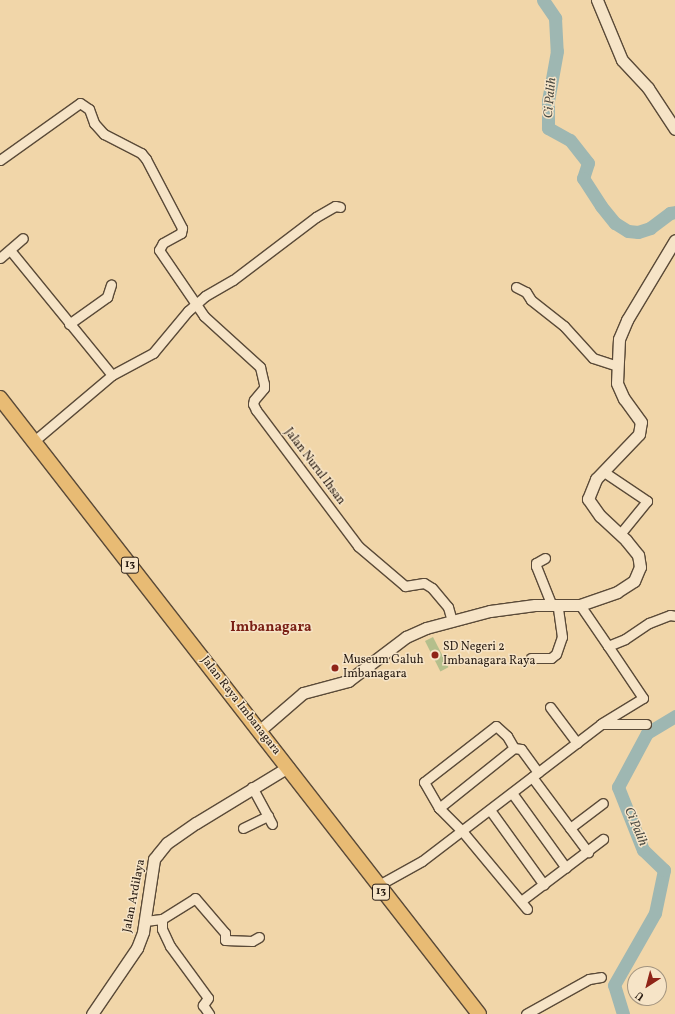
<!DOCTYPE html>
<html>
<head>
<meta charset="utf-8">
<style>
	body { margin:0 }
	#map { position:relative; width:675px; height:1014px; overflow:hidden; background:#f1d6a9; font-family:Vollkorn,serif }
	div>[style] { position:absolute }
	.green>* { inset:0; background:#b4bf8c; transform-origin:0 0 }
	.river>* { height:13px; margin:-6.5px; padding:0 6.5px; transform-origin:6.5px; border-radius:6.5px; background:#9eb7b2 }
	.roads { filter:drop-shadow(1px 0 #5a4a38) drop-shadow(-1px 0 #5a4a38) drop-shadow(0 1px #5a4a38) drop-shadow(0 -1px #5a4a38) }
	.minor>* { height:9px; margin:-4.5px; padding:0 4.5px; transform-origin:4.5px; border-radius:4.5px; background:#f6e4c7 }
	.tertiary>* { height:11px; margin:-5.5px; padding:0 5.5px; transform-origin:5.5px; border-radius:5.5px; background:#f6e4c7 }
	.trunk>* { height:14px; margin:-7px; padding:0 7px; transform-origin:7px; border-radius:7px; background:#e8bb74 }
	.dots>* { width:11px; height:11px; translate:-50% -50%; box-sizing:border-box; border:2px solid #f6e4c7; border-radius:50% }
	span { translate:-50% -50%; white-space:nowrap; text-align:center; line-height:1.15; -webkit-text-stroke:3px #f6e4c7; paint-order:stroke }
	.shield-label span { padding:1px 3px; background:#f6e4c7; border:1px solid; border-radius:3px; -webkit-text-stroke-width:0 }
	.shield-label { font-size:11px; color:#271b12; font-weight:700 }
	.street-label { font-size:12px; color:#271b12 }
	.poi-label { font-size:12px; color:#271b12 }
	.left { translate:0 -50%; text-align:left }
	.water-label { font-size:13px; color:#4b4a42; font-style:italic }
	.quarter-label { font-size:14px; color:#7a1f14; font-weight:700 }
	.north { position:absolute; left:627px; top:966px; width:40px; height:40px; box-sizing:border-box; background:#f6e4c7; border:1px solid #a3947f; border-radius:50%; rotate:216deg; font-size:11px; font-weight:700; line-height:16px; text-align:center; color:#271b12 }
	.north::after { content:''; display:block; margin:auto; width:14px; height:18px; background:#8f2418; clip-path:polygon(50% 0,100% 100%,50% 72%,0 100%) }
</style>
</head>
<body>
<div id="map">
	<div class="green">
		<i style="left:433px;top:637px;width:34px;height:9px;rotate:63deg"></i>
	</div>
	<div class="river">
		<i style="left:543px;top:0;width:22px;rotate:56deg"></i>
		<i style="left:555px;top:18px;width:33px;rotate:87deg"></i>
		<i style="left:557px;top:51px;width:51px;rotate:100.2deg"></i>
		<i style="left:548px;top:101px;width:27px;rotate:90deg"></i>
		<i style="left:548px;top:128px;width:25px;rotate:29deg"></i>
		<i style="left:570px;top:140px;width:29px;rotate:52deg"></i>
		<i style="left:588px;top:163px;width:16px;rotate:108deg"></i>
		<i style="left:583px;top:178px;width:33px;rotate:57deg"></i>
		<i style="left:601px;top:206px;width:22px;rotate:51deg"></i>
		<i style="left:615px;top:223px;width:15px;rotate:32deg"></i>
		<i style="left:628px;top:231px;width:10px;rotate:6deg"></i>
		<i style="left:638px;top:232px;width:13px;rotate:-18deg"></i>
		<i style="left:650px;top:228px;width:25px;rotate:-37deg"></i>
		<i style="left:670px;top:213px;width:5px;rotate:-11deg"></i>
		<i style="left:623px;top:1014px;width:30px;rotate:-107deg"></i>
		<i style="left:614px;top:985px;width:83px;rotate:-60.3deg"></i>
		<i style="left:655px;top:913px;width:44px;rotate:-78.2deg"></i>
		<i style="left:664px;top:870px;width:29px;rotate:-136deg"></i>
		<i style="left:643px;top:850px;width:68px;rotate:-111.6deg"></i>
		<i style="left:618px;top:787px;width:61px;rotate:-61.8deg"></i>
		<i style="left:647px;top:733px;width:33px;rotate:-31deg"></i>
	</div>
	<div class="roads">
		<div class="minor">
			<i style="left:0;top:160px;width:98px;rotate:-35.5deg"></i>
			<i style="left:80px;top:103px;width:11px;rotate:34deg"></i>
			<i style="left:89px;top:109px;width:15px;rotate:70deg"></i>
			<i style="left:94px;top:123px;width:15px;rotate:48deg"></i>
			<i style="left:104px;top:134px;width:42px;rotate:27.2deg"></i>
			<i style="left:141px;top:153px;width:8px;rotate:50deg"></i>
			<i style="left:146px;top:159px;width:78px;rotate:62.4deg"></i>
			<i style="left:182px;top:228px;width:5px;rotate:101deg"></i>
			<i style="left:181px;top:233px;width:21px;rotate:151deg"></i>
			<i style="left:163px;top:243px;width:8px;rotate:120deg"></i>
			<i style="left:159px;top:250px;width:80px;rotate:55.7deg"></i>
			<i style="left:204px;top:316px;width:76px;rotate:42.3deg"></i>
			<i style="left:260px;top:367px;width:17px;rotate:77deg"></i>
			<i style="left:264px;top:384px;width:4px;rotate:90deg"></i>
			<i style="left:264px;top:388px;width:16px;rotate:130deg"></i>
			<i style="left:254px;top:400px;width:4px;rotate:104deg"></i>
			<i style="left:253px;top:404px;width:7px;rotate:63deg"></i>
			<i style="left:256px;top:410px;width:170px;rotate:53.1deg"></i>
			<i style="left:358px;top:546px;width:62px;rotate:40.4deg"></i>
			<i style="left:405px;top:586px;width:19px;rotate:-9deg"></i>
			<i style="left:424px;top:583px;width:9px;rotate:32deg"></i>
			<i style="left:432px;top:588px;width:25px;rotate:50deg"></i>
			<i style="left:448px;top:607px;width:15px;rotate:74deg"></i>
			<i style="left:10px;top:250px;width:161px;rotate:50.8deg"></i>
			<i style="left:0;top:258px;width:30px;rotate:-41deg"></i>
			<i style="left:516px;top:287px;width:11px;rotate:27deg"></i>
			<i style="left:526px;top:292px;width:9px;rotate:58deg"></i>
			<i style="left:531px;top:300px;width:42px;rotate:38.2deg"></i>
			<i style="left:564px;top:326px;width:43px;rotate:47.8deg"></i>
			<i style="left:593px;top:358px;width:25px;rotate:18deg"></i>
			<i style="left:69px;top:324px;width:47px;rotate:-35.4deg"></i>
			<i style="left:107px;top:297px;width:13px;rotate:-72deg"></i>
			<i style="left:34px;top:441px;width:102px;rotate:-40.2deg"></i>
			<i style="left:112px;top:375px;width:47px;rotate:-28.2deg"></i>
			<i style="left:153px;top:353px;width:55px;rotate:-50.2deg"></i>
			<i style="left:188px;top:311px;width:23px;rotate:-41deg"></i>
			<i style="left:205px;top:296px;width:32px;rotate:-30deg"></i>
			<i style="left:233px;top:280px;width:104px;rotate:-37.2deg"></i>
			<i style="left:316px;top:217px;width:22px;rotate:-30deg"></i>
			<i style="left:335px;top:206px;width:5px;rotate:11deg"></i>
			<i style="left:604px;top:472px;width:52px;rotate:34deg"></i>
			<i style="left:647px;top:501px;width:43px;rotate:129.3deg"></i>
			<i style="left:545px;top:558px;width:10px;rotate:151deg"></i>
			<i style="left:536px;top:563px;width:3px;rotate:90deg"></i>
			<i style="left:536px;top:566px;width:43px;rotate:68.2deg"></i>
			<i style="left:580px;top:605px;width:50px;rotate:55.7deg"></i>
			<i style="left:608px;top:646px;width:18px;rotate:-22deg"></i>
			<i style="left:625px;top:639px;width:29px;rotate:-34deg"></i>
			<i style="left:649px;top:623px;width:22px;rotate:-21deg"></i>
			<i style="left:670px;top:615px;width:5px;rotate:11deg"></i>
			<i style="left:531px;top:658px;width:20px"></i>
			<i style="left:551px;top:658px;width:6px;rotate:-39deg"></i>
			<i style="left:556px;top:654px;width:18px;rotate:-71deg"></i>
			<i style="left:562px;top:637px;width:30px;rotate:-98deg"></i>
			<i style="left:550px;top:707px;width:45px;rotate:53.1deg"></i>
			<i style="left:602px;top:723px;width:48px;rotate:-31.4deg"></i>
			<i style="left:643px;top:698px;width:63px;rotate:-123.9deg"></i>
			<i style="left:532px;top:777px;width:94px;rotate:53.3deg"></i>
			<i style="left:252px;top:787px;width:42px;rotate:61.6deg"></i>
			<i style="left:512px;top:793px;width:92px;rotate:54.2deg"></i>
			<i style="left:439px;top:808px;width:96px;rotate:-38.7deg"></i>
			<i style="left:490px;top:810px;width:92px;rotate:54.2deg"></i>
			<i style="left:243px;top:828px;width:28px;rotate:-26deg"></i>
			<i style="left:570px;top:828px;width:41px;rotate:-37.1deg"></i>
			<i style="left:377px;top:886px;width:51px;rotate:-29.1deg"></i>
			<i style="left:422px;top:861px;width:225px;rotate:-37.4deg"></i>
			<i style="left:601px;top:724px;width:45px"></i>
			<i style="left:521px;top:901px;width:103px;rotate:-37.1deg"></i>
			<i style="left:527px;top:909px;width:102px;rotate:-129.8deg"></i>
			<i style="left:462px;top:831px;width:33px;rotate:-135deg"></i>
			<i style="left:439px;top:808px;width:30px;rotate:-120deg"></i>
			<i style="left:424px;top:782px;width:91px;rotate:-37.9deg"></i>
			<i style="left:496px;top:726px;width:15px;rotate:42deg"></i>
			<i style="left:507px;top:736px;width:14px;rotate:60deg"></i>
			<i style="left:514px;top:748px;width:7px;rotate:8deg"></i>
			<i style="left:521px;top:749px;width:29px;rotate:54deg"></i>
			<i style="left:162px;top:919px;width:10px;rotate:90deg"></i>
			<i style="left:162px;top:929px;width:19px;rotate:65deg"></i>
			<i style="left:170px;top:946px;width:64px;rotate:53.8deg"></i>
			<i style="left:208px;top:998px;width:9px;rotate:126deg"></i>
			<i style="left:203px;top:1005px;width:11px;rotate:56deg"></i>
			<i style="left:145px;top:921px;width:17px;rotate:-7deg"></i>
			<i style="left:162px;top:919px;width:39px;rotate:-32deg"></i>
			<i style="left:195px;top:898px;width:46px;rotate:49.4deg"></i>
			<i style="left:225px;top:933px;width:7px;rotate:90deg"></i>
			<i style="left:225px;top:940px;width:27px;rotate:2deg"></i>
			<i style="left:252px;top:941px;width:8px;rotate:-30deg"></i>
			<i style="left:526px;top:1014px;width:72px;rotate:-29.1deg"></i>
			<i style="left:589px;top:979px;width:12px;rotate:-9deg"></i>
		</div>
		<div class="tertiary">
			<i style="left:597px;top:0;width:65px;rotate:67.4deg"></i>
			<i style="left:622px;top:60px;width:38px;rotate:47deg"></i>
			<i style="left:648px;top:88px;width:49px;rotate:56.6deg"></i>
			<i style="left:259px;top:731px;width:58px;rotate:-40.8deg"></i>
			<i style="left:303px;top:693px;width:47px;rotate:-14.9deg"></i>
			<i style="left:348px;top:681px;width:73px;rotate:-37.2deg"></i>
			<i style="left:406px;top:637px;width:22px;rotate:-24deg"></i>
			<i style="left:426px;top:628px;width:66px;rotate:-14.9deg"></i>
			<i style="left:490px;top:611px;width:45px;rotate:-7.6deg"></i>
			<i style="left:535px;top:605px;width:45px"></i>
			<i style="left:580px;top:605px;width:39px;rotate:-19deg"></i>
			<i style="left:617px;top:592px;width:20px;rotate:-33deg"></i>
			<i style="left:634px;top:581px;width:15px;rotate:-67deg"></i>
			<i style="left:640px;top:567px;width:12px;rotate:-99deg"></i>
			<i style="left:638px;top:555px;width:19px;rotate:-129deg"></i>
			<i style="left:626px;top:540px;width:35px;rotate:-137deg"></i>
			<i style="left:600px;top:516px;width:21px;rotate:-125deg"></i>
			<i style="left:588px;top:499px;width:22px;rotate:-68deg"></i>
			<i style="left:596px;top:479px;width:62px;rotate:-46.3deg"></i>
			<i style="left:639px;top:434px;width:12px;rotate:-81deg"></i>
			<i style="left:641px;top:422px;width:29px;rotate:-126deg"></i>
			<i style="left:624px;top:399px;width:17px;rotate:-114deg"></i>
			<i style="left:617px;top:383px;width:44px;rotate:-87.4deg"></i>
			<i style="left:619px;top:339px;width:21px;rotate:-67deg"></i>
			<i style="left:627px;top:320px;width:93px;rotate:-59deg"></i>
			<i style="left:92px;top:1014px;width:80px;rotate:-55.7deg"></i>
			<i style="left:137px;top:948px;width:17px;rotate:-69deg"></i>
			<i style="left:143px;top:932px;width:74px;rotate:-81.4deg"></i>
			<i style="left:154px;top:859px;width:6px;rotate:-51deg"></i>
			<i style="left:158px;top:854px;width:14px;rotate:-51deg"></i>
			<i style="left:167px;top:843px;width:35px;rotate:-35deg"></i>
			<i style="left:196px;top:823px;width:108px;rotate:-31.3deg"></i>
		</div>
		<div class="trunk">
			<i style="left:0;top:398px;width:780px;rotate:52.13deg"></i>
		</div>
	</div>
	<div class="dots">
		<i style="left:435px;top:655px;background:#8f2418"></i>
		<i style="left:335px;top:668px;background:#8f2418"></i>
	</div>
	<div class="shield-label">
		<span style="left:130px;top:565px">13</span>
		<span style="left:381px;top:892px">13</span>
	</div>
	<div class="street-label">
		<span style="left:314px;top:467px;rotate:53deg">Jalan Nurul Ihsan</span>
		<span style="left:240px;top:706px;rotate:52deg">Jalan Raya Imbanagara</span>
		<span style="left:135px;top:896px;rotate:-79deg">Jalan Ardilaya</span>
	</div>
	<div class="poi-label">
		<span class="left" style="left:443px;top:655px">SD Negeri 2<br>Imbanagara Raya</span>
		<span class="left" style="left:343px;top:668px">Museum Galuh<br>Imbanagara</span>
	</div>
	<div class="water-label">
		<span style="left:551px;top:98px;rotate:-85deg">Ci Palih</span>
		<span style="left:635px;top:827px;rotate:67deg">Ci Palih</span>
	</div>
	<div class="quarter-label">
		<span style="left:271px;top:628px">Imbanagara</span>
	</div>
	<div class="north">U</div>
</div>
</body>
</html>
